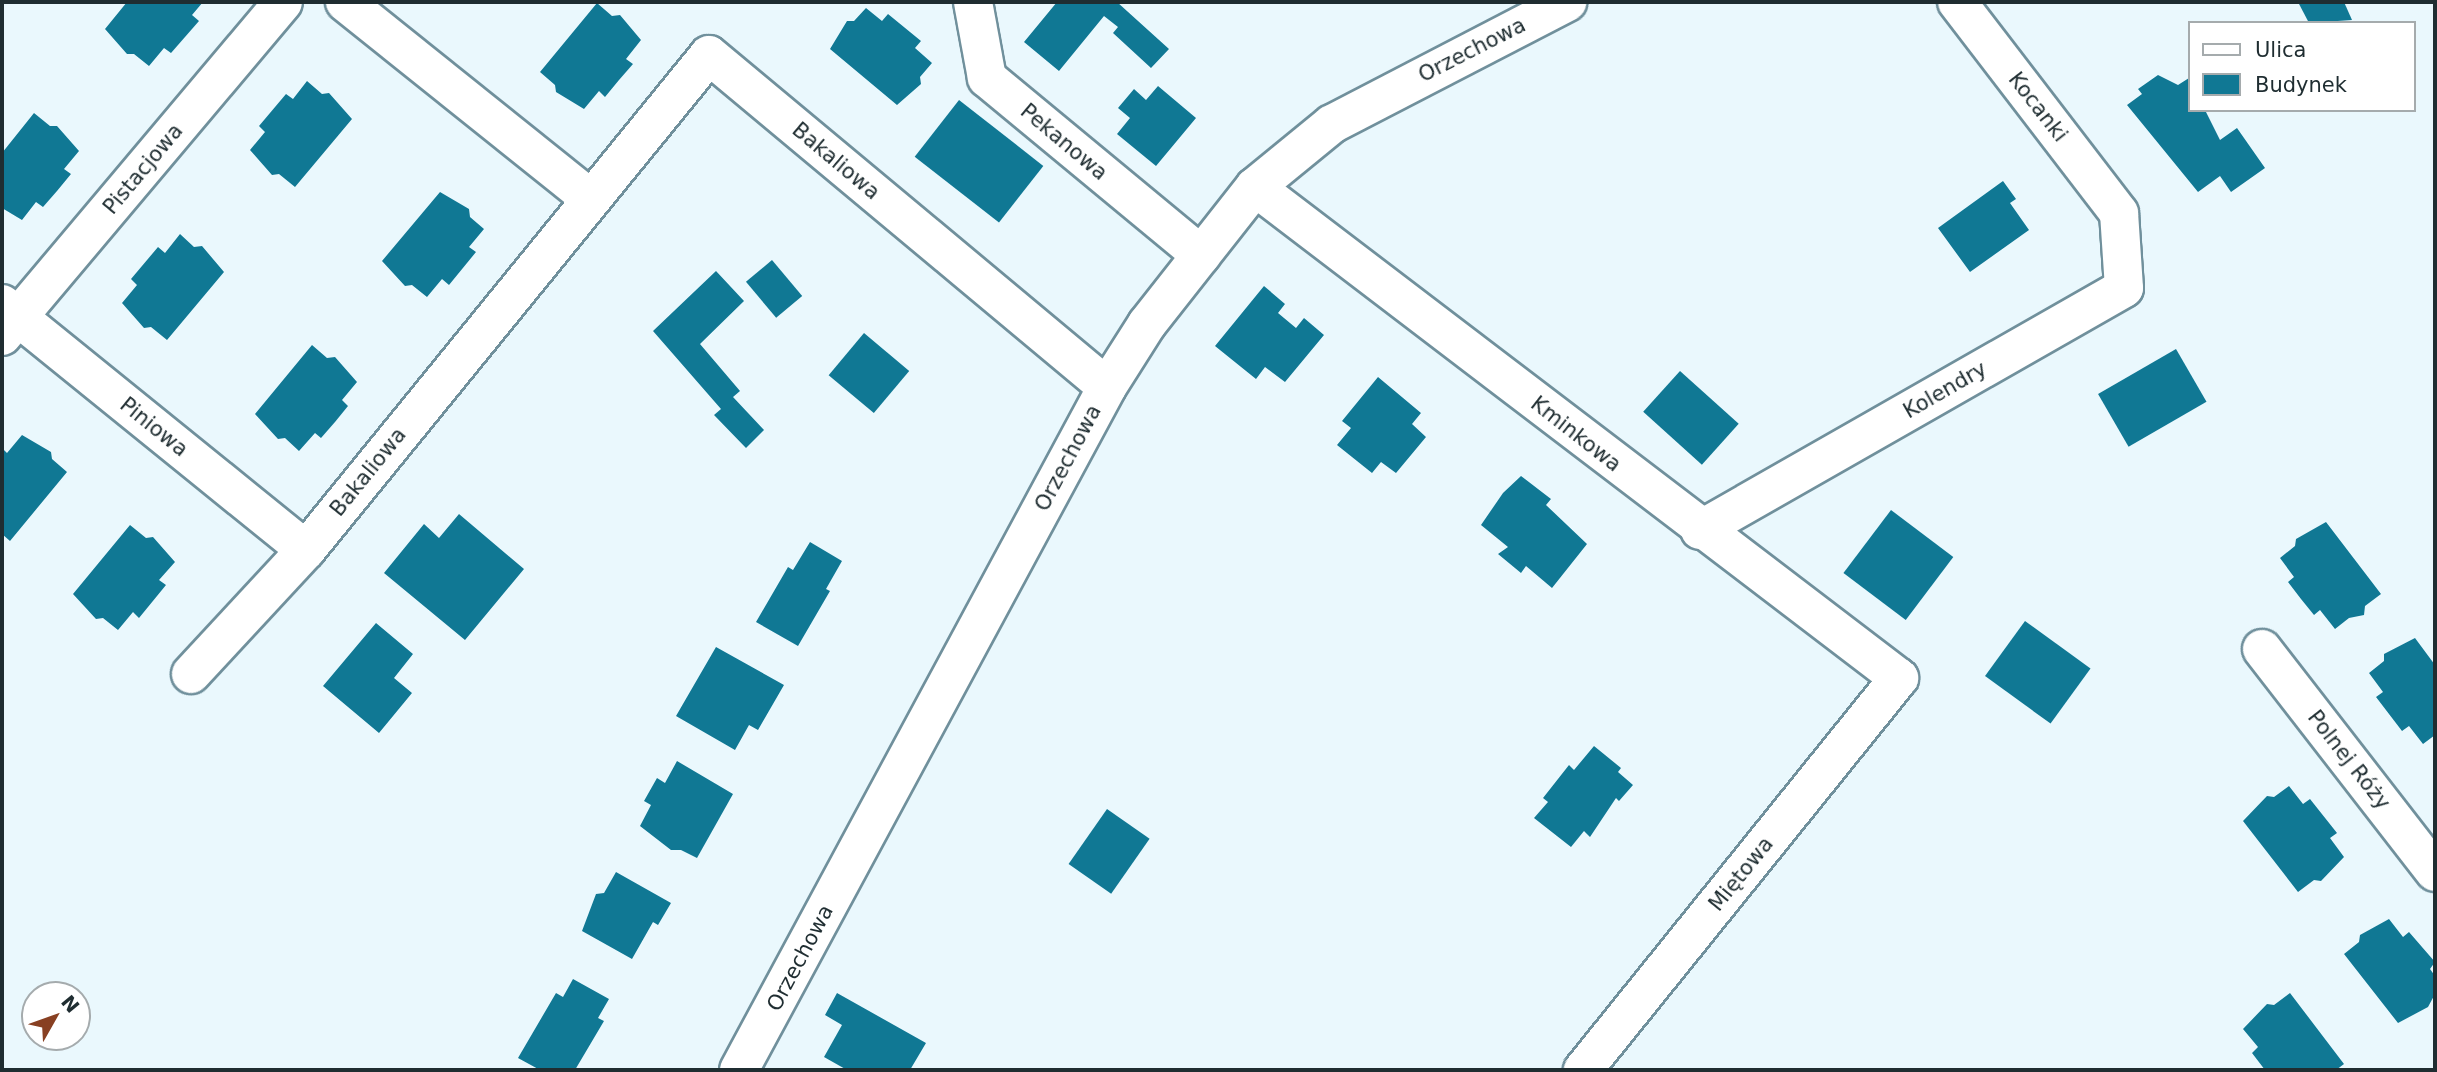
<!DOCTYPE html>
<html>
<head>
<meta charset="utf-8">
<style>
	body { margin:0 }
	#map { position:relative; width:2437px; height:1072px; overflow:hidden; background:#eaf8fd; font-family:"DejaVu Sans",sans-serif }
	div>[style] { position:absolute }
	.building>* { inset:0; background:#107894; transform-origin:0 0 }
	.roads { filter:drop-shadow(2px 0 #70909c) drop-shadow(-2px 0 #70909c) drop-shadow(0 2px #70909c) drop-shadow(0 -2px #70909c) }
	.street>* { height:38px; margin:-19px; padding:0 19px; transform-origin:19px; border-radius:19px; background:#fff }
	span { translate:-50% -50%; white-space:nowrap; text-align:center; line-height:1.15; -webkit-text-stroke:7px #fff; paint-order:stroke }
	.street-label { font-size:21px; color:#1f2d31 }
	.frame { position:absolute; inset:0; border:4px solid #1f2d31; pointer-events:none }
	.legend { position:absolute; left:2188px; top:21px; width:228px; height:91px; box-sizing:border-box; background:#fff; border:2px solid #a5abad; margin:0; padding:9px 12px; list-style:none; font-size:21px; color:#1f2d31 }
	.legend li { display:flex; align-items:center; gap:14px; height:35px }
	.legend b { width:35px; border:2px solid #a5abad }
	.north { position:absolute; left:21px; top:981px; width:70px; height:70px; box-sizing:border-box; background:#fff; border:2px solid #a5abad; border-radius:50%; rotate:50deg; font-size:19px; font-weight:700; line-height:28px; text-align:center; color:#1f2d31 }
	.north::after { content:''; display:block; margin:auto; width:24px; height:32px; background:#884022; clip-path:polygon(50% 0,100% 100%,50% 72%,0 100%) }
</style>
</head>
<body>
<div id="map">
	<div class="building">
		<i style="clip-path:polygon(127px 2px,203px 2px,192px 15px,199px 21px,171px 53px,164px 48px,149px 66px,134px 54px,127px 54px,105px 29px)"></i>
		<i style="clip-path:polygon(1057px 2px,1117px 2px,1169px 49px,1151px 68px,1113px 33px,1118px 27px,1104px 16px,1059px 71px,1024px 42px)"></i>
		<i style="clip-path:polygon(2298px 2px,2344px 2px,2352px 20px,2309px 23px)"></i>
		<i style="clip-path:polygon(597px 3px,612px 16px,620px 15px,641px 40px,626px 59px,633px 64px,619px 80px,605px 97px,599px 91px,584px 109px,556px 92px,555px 85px,540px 72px)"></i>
		<i style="clip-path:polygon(866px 8px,882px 21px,888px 14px,921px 41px,915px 48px,932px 63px,920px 77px,921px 84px,897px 105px,830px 49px,847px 21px,854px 21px)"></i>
		<i style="clip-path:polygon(2158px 75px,2178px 85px,2189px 78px,2190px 110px,2205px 110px,2220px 140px,2237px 128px,2265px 168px,2231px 192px,2220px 176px,2198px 192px,2127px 105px,2142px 94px,2138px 89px)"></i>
		<i style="clip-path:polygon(307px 81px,322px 94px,329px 93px,352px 119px,295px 187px,279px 174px,272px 175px,250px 150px,265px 132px,259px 126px,286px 94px,293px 99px)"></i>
		<i style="clip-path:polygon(1158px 86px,1196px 118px,1156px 166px,1117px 134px,1130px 118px,1118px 108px,1134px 89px,1146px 100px)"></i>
		<i style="left:959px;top:100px;width:107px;height:72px;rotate:38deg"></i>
		<i style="clip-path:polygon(34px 113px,50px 126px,57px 126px,79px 151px,64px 169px,71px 174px,57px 191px,43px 207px,36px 202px,22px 220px,2px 208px,2px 153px)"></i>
		<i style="clip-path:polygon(2003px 181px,2016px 199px,2010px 203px,2029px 230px,1970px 272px,1938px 228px)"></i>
		<i style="clip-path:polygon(440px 192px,469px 209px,470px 217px,484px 229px,469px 247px,476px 252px,449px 285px,442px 279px,427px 297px,412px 285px,405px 286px,382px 261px)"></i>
		<i style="clip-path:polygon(180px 234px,194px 247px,202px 246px,224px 272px,167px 340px,151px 327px,144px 328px,122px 303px,137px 285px,131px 279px,158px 247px,165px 253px)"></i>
		<i style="left:772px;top:260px;width:47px;height:34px;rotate:50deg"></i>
		<i style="clip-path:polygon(716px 271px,744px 301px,700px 344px,740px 391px,733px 397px,764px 430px,746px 448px,714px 415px,721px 409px,653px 331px)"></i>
		<i style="clip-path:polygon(1264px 286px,1285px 304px,1278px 313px,1296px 328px,1304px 318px,1324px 335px,1285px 382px,1265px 367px,1256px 379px,1215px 346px)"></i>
		<i style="left:864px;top:333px;width:59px;height:55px;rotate:40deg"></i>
		<i style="clip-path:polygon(312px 345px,327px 358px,335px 357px,357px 382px,342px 400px,348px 406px,335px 422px,321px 438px,315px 433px,299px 451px,285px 438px,278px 439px,255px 414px)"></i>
		<i style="left:2176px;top:349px;width:61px;height:90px;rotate:60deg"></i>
		<i style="left:1680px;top:371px;width:79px;height:55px;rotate:42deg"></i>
		<i style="clip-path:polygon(1378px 377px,1421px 413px,1412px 424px,1426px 437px,1396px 473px,1381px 462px,1372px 473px,1337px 445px,1351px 428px,1342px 421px)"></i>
		<i style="clip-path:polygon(22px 435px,51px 452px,52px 459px,67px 472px,10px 541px,2px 534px,2px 448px,7px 453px)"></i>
		<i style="clip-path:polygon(1521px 476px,1551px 499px,1546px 505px,1587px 544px,1552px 588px,1526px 566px,1521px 573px,1498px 554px,1508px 547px,1481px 525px,1503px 493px)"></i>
		<i style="left:1891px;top:510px;width:78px;height:79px;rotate:37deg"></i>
		<i style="clip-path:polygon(459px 514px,524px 569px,465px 640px,384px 573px,424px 524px,439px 538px)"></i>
		<i style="clip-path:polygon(2326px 522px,2381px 594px,2365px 606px,2364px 615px,2349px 618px,2335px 629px,2320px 610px,2314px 615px,2301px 599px,2288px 582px,2294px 577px,2280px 558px,2295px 546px,2296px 539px)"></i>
		<i style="clip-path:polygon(130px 525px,146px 538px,153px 537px,175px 562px,159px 580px,166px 585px,139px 618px,133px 612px,118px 630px,103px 618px,96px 619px,73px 594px)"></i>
		<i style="clip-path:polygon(810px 542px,842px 561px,826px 589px,830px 591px,798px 646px,756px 622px,788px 567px,793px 570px)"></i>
		<i style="left:2025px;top:621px;width:81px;height:68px;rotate:36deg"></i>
		<i style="clip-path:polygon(376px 623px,413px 654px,394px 678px,412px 693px,379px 733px,323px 686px)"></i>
		<i style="clip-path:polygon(2415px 638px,2435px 665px,2435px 735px,2423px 744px,2409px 726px,2402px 731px,2376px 697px,2383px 692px,2369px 673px,2384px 661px,2384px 654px)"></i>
		<i style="clip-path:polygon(716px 647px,784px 685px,758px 730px,749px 725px,735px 750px,676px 716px)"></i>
		<i style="clip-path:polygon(1594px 746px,1621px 768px,1618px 772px,1633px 785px,1619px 801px,1616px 798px,1590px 837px,1584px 831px,1571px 847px,1534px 818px,1548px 802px,1543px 798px,1569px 765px,1574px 770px)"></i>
		<i style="clip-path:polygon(677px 761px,733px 794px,697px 858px,681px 850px,671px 850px,640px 826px,651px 805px,644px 801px,657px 778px,665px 783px)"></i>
		<i style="clip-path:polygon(2289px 786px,2303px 804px,2310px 799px,2337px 833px,2330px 838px,2344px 857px,2321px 881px,2314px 880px,2298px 892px,2243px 821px,2267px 796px,2274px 797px)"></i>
		<i style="left:1107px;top:809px;width:52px;height:67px;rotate:35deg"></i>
		<i style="clip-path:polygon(616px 872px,671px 903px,658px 925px,653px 922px,632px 959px,582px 931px,596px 894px,604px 893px)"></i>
		<i style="clip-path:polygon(2389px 919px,2403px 937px,2409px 932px,2435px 962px,2430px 969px,2435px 976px,2435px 994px,2428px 1007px,2398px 1023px,2344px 954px,2359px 942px,2360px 935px)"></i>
		<i style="clip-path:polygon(573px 979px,609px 999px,598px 1018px,604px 1021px,575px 1070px,540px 1070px,518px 1058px,556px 993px,563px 997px)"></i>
		<i style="clip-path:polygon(837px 993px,926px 1043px,910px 1070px,847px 1070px,824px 1057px,842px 1025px,825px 1015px)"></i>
		<i style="clip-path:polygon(2290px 993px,2344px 1064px,2336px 1070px,2265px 1070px,2252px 1053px,2258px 1047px,2243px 1029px,2267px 1004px,2274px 1005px)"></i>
	</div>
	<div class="roads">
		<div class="street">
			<i style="left:345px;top:2px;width:314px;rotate:38.7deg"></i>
			<i style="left:973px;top:2px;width:77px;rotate:79.6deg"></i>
			<i style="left:987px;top:78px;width:278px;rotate:39.6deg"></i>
			<i style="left:1255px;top:187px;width:810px;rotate:37.32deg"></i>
			<i style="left:1899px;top:678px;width:504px;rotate:128.87deg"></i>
			<i style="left:2px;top:304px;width:391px;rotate:39deg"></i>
			<i style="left:2px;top:336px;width:436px;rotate:-49.9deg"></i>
			<i style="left:1700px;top:530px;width:488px;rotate:-29.7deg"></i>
			<i style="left:2124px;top:288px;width:75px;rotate:-93.8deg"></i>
			<i style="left:2119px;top:213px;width:266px;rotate:-127.5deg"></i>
			<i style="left:2262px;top:649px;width:282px;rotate:52.2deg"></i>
			<i style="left:191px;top:674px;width:169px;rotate:-47.2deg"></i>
			<i style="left:306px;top:550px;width:638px;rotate:-50.85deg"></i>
			<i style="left:709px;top:55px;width:518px;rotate:39.83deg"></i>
			<i style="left:739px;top:1070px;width:776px;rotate:-61.68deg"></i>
			<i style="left:1107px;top:387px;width:75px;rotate:-57.6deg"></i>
			<i style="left:1147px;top:324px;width:174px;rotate:-51.8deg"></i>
			<i style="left:1255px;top:187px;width:99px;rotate:-39.3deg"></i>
			<i style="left:1332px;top:124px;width:265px;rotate:-27.4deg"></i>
		</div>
	</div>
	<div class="street-label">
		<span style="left:1472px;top:50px;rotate:-27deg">Orzechowa</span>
		<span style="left:2038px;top:107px;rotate:52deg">Kocanki</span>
		<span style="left:1064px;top:142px;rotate:40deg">Pekanowa</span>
		<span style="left:836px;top:161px;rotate:40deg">Bakaliowa</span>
		<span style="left:143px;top:169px;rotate:-50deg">Pistacjowa</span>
		<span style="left:1945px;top:390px;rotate:-30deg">Kolendry</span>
		<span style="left:154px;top:427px;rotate:39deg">Piniowa</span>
		<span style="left:1576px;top:434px;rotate:38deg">Kminkowa</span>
		<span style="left:1068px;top:458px;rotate:-62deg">Orzechowa</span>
		<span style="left:368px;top:472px;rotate:-51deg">Bakaliowa</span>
		<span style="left:2349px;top:760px;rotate:52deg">Polnej Róży</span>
		<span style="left:1741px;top:874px;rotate:-51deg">Miętowa</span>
		<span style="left:800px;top:958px;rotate:-62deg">Orzechowa</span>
	</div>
	<div class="frame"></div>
	<ul class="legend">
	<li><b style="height:9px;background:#fff"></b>Ulica</li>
	<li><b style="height:19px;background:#107894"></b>Budynek</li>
	</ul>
	<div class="north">N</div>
</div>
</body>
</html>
